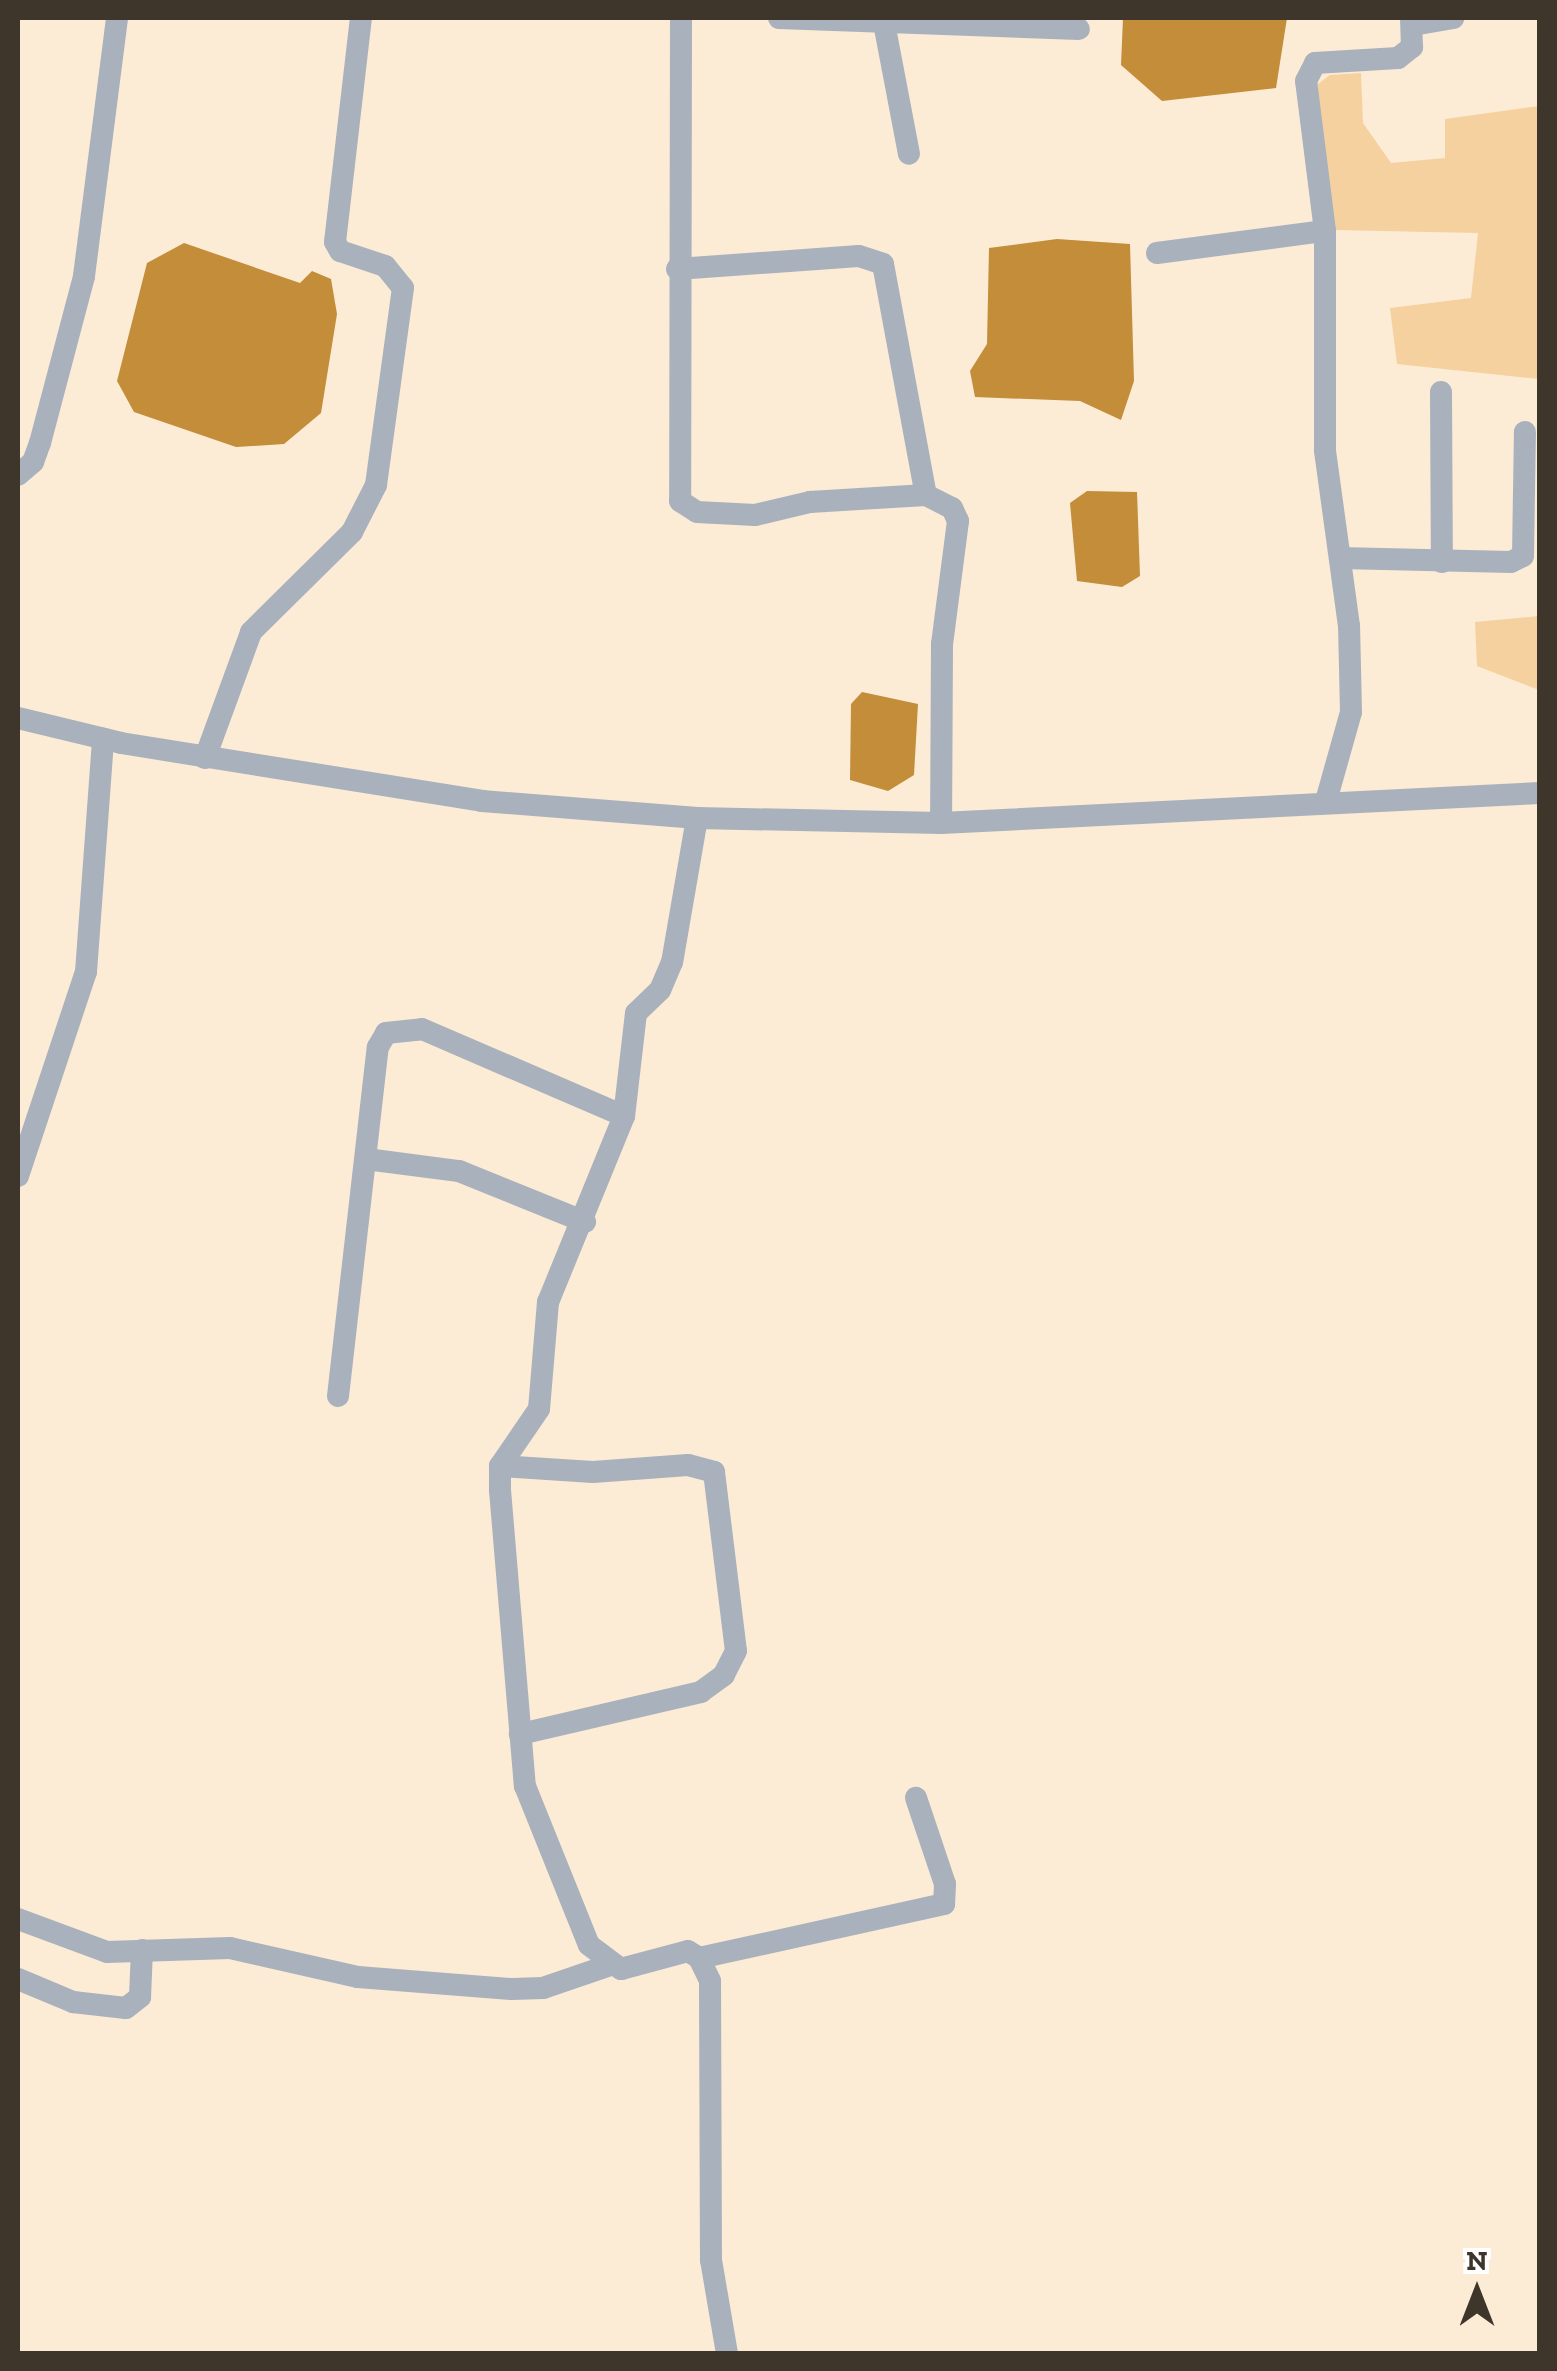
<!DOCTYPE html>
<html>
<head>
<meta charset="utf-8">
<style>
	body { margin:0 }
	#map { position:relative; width:1557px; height:2371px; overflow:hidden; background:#fcebd5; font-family:"Zilla Slab",serif }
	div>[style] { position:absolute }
	.green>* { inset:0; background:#f6d1a0 }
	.water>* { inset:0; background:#c38d3a }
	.minor>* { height:22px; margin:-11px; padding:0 11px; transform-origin:11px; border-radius:11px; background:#a9b1bd }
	span { translate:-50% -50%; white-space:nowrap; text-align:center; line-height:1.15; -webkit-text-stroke:10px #fff; paint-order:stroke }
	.frame { position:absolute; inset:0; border:20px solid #3e362b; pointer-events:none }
	.north { position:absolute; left:1427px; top:2241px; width:100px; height:100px; -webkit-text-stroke:8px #fff; paint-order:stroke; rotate:0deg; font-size:28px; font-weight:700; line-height:40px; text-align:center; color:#3e362b }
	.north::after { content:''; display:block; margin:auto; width:35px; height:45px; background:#3e362b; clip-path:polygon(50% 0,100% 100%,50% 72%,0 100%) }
</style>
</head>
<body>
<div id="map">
	<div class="green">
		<i style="clip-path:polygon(1361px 73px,1363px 123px,1391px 163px,1445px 158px,1445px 119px,1539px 106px,1539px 379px,1397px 364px,1390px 308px,1471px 298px,1478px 233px,1335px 230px,1311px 89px,1330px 75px)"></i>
		<i style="clip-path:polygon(1539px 616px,1539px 690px,1477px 666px,1475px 622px)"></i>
	</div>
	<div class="water">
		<i style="clip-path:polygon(1123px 18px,1287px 18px,1276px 88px,1162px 101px,1121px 65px)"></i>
		<i style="clip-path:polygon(1057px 239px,1130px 244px,1134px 381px,1121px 420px,1080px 401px,975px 397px,970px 371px,987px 344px,989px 248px)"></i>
		<i style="clip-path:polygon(184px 243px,300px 283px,312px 271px,331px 279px,337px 314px,321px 413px,284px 444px,236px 447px,134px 412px,117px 381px,147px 263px)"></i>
		<i style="clip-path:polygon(1087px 491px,1137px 492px,1140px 576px,1122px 587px,1077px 581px,1070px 503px)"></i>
		<i style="clip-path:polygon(862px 692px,918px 704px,914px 775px,888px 791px,850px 780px,851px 704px)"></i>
	</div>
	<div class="minor">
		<i style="left:681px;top:18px;width:483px;rotate:90.1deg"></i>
		<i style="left:680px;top:501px;width:20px;rotate:33deg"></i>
		<i style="left:697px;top:512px;width:58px;rotate:3deg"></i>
		<i style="left:755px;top:515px;width:57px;rotate:-13.3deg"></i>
		<i style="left:810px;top:502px;width:116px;rotate:-3.5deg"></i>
		<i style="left:779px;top:18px;width:300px;rotate:2.1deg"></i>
		<i style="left:884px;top:23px;width:133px;rotate:79.2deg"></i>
		<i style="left:1413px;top:25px;width:41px;rotate:-9.9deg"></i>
		<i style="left:1157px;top:253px;width:169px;rotate:-7.5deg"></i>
		<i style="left:677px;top:269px;width:182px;rotate:-4.1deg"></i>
		<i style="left:859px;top:256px;width:25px;rotate:18deg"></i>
		<i style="left:883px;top:264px;width:235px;rotate:79.5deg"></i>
		<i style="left:926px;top:495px;width:29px;rotate:27deg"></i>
		<i style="left:952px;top:508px;width:14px;rotate:65deg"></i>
		<i style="left:958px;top:521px;width:124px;rotate:97.4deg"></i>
		<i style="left:942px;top:644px;width:179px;rotate:90.3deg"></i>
		<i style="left:1441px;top:392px;width:170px;rotate:89.7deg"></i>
		<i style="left:18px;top:475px;width:20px;rotate:-41deg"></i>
		<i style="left:33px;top:462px;width:20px;rotate:-70deg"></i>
		<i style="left:40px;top:443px;width:173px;rotate:-75.2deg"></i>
		<i style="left:84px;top:276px;width:260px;rotate:-82.7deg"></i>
		<i style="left:1340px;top:558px;width:171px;rotate:1.3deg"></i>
		<i style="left:1511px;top:562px;width:13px;rotate:-27deg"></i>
		<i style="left:1523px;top:556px;width:124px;rotate:-89.1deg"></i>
		<i style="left:18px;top:718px;width:106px;rotate:13.6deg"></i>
		<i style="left:121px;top:743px;width:366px;rotate:9.1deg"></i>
		<i style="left:482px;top:801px;width:216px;rotate:4.5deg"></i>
		<i style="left:697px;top:818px;width:244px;rotate:1.2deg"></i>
		<i style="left:941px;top:823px;width:600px;rotate:-2.87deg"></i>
		<i style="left:205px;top:758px;width:134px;rotate:-69.9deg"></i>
		<i style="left:251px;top:632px;width:142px;rotate:-44.7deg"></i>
		<i style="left:352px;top:532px;width:53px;rotate:-62.9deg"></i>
		<i style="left:376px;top:485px;width:199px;rotate:-82.2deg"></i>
		<i style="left:403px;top:288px;width:28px;rotate:-129deg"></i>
		<i style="left:385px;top:266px;width:47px;rotate:-161.6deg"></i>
		<i style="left:340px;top:251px;width:10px;rotate:-119deg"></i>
		<i style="left:335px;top:242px;width:226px;rotate:-83.4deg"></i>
		<i style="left:1326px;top:801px;width:92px;rotate:-74.3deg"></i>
		<i style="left:1351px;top:712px;width:86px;rotate:-91.3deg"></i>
		<i style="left:1349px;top:626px;width:178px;rotate:-97.8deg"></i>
		<i style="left:1325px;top:450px;width:219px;rotate:-90deg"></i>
		<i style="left:1325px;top:231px;width:151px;rotate:-97.2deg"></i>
		<i style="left:1306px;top:81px;width:20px;rotate:-63deg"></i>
		<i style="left:1315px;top:63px;width:83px;rotate:-3.4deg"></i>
		<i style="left:1398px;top:58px;width:18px;rotate:-38deg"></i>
		<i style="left:1412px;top:47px;width:29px;rotate:-92deg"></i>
		<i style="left:697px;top:818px;width:146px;rotate:99.8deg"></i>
		<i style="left:672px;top:962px;width:30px;rotate:113deg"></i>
		<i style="left:660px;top:990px;width:33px;rotate:136deg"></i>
		<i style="left:636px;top:1013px;width:104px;rotate:96.6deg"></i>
		<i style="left:624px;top:1116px;width:201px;rotate:112.2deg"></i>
		<i style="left:548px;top:1302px;width:107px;rotate:94.8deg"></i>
		<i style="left:539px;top:1409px;width:69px;rotate:124.4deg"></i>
		<i style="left:500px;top:1466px;width:24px;rotate:90deg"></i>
		<i style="left:500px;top:1490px;width:297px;rotate:85.2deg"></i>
		<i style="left:525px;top:1786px;width:171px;rotate:68.1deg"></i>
		<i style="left:589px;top:1945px;width:40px;rotate:37deg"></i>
		<i style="left:621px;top:1969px;width:69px;rotate:-15deg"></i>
		<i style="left:688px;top:1951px;width:13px;rotate:32deg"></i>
		<i style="left:699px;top:1958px;width:25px;rotate:64deg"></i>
		<i style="left:710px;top:1981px;width:279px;rotate:89.8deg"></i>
		<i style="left:711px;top:2260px;width:95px;rotate:80.3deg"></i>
		<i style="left:366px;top:1159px;width:94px;rotate:7.4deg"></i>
		<i style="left:459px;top:1171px;width:136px;rotate:22deg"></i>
		<i style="left:18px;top:1176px;width:215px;rotate:-71.6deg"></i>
		<i style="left:86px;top:972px;width:234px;rotate:-85.8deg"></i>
		<i style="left:338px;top:1396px;width:351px;rotate:-83.5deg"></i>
		<i style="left:378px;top:1047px;width:16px;rotate:-60deg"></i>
		<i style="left:386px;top:1033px;width:36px;rotate:-6deg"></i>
		<i style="left:422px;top:1029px;width:220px;rotate:23.3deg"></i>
		<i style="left:500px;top:1466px;width:93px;rotate:3.7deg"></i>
		<i style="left:593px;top:1472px;width:95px;rotate:-4.2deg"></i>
		<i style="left:688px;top:1465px;width:27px;rotate:15deg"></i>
		<i style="left:714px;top:1472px;width:180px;rotate:83deg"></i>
		<i style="left:736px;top:1651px;width:27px;rotate:117deg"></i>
		<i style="left:724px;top:1675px;width:29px;rotate:144deg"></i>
		<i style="left:701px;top:1692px;width:186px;rotate:166.9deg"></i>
		<i style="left:18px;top:1919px;width:95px;rotate:20.3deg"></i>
		<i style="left:107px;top:1952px;width:123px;rotate:-1.9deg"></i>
		<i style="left:230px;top:1948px;width:131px;rotate:12.8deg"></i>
		<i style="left:358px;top:1977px;width:154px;rotate:4.5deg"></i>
		<i style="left:512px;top:1989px;width:31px;rotate:-2deg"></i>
		<i style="left:543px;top:1988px;width:71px;rotate:-18.9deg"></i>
		<i style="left:699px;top:1958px;width:251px;rotate:-12.4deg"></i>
		<i style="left:944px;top:1904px;width:20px;rotate:-87deg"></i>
		<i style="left:945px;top:1884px;width:91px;rotate:-108.6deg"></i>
		<i style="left:18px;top:1979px;width:60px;rotate:22.7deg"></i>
		<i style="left:73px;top:2002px;width:53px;rotate:6.5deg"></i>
		<i style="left:126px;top:2008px;width:18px;rotate:-38deg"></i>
		<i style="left:140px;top:1997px;width:47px;rotate:-87.6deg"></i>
	</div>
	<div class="frame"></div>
	<div class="north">N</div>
</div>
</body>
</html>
